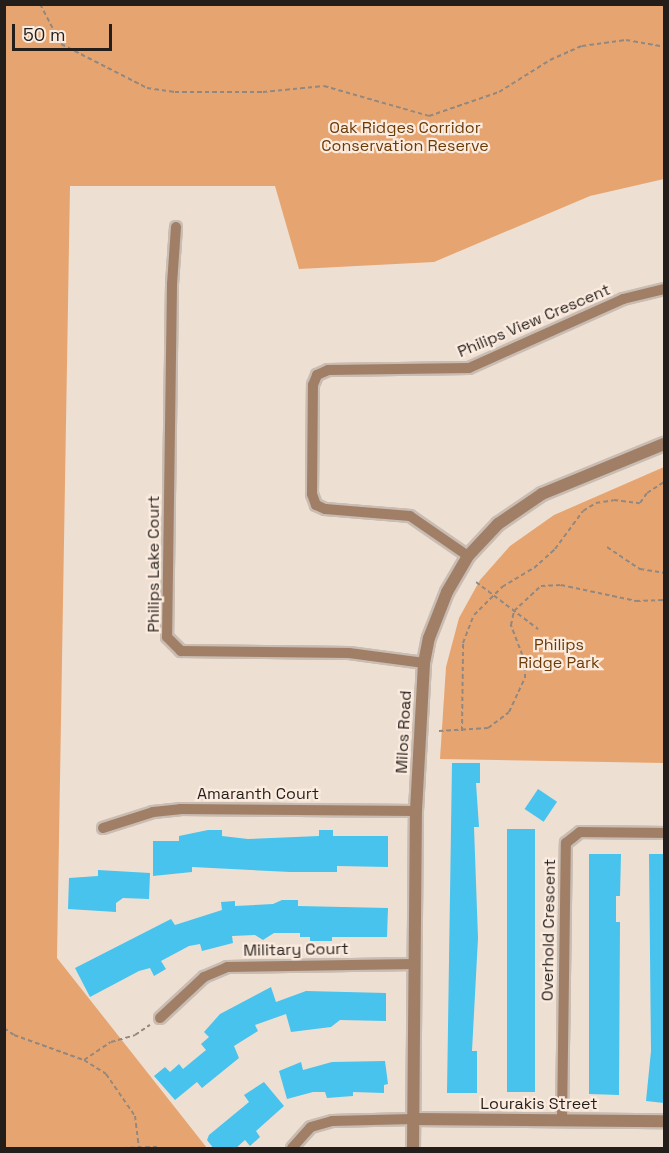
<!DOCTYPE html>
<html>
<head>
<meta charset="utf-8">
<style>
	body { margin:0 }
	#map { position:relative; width:669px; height:1153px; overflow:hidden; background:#eedfd3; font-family:"Space Grotesk",sans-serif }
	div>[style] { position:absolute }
	.green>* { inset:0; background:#e6a570 }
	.building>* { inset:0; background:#47c3ed; transform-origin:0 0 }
	.path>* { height:2px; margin-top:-1px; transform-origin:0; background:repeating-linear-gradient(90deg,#928880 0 4.5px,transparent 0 7.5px) }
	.roads { filter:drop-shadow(2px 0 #c9bcb2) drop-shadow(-2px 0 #c9bcb2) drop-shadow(0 2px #c9bcb2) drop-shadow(0 -2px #c9bcb2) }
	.minor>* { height:10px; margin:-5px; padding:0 5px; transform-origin:5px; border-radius:5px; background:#a07f66 }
	.tertiary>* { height:12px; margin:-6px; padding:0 6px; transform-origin:6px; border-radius:6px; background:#a07f66 }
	span { translate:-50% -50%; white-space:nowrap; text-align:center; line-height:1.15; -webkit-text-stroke:4.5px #fcece0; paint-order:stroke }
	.park-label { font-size:16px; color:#6b3a05 }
	.street-label { font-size:16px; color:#231e1a }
	.frame { position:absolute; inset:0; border:6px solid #231e1a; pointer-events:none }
	.scale { position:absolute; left:12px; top:24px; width:100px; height:27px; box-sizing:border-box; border:3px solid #231e1a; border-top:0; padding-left:8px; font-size:18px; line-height:21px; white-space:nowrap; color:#231e1a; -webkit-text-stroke:4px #fcece0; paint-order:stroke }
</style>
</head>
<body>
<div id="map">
	<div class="green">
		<i style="clip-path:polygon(5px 4px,664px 5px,664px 179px,590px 196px,434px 262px,299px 269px,275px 186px,70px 186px,57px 958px,207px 1148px,5px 1148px)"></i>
		<i style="clip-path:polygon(664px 467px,664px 763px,440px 759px,446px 667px,459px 618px,480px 580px,510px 546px,554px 515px)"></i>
	</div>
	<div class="building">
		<i style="clip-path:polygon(452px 763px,480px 763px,480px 783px,476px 783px,479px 827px,474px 827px,478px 938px,472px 1051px,477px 1051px,477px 1093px,447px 1093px)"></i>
		<i style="left:538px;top:789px;width:23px;height:24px;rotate:34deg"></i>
		<i style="left:507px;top:829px;width:28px;height:263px"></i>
		<i style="clip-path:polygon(208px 830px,222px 830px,222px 836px,248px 839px,319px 836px,319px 830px,333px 830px,333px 836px,388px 836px,388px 867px,337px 866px,337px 872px,290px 872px,192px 867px,192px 872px,153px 876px,153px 841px,179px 841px,179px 836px)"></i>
		<i style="clip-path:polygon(589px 854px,621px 854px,620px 896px,616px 896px,616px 922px,620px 922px,619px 1095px,589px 1094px)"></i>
		<i style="clip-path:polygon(649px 854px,664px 854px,664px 1103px,646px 1101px,651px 1051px)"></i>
		<i style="clip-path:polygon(98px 870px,150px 873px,149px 899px,123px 898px,116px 903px,116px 912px,68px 909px,69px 878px,98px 876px)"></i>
		<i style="clip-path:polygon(282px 900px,298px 900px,298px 906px,388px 908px,387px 937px,332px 937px,332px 941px,310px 941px,310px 937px,300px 937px,300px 933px,274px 933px,263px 940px,255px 935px,232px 936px,233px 943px,202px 951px,200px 944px,189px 946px,161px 961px,166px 969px,154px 976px,150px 968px,139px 971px,90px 997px,75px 968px,171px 919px,175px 925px,222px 910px,221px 902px,235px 901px,235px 906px,273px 904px)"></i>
		<i style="clip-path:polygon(271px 987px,276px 1002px,306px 991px,386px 993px,386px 1021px,340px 1020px,331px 1027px,291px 1032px,286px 1014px,255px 1025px,258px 1031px,234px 1046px,239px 1058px,202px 1088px,197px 1082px,175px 1100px,154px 1076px,165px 1067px,170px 1072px,179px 1064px,183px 1069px,206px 1050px,201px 1044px,209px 1037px,204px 1032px,220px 1014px)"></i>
		<i style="clip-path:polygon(385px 1061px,388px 1084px,384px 1085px,384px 1093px,353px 1092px,353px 1096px,327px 1098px,325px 1092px,313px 1092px,287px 1099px,279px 1071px,301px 1062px,303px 1070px,332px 1062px)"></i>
		<i style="clip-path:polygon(264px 1082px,284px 1106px,256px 1131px,260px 1137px,250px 1146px,245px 1140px,235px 1149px,214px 1149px,207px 1140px,209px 1135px,249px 1102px,244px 1095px)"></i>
	</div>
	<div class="path">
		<i style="left:40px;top:4px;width:45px;rotate:62.3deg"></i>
		<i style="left:61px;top:44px;width:97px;rotate:27.1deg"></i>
		<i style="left:147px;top:88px;width:28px;rotate:8deg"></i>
		<i style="left:175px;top:92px;width:88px"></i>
		<i style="left:263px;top:92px;width:61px;rotate:-5.6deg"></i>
		<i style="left:324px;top:86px;width:109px;rotate:15.9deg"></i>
		<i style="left:429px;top:116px;width:74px;rotate:-18.9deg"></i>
		<i style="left:499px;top:92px;width:60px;rotate:-32.1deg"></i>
		<i style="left:550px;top:60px;width:35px;rotate:-24deg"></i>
		<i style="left:582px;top:46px;width:44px;rotate:-7.8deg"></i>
		<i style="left:626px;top:40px;width:39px;rotate:10deg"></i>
		<i style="left:607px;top:547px;width:40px;rotate:34deg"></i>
		<i style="left:640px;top:569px;width:24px;rotate:9deg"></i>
		<i style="left:476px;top:582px;width:78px;rotate:37.2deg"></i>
		<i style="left:439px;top:731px;width:49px;rotate:-3.5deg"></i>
		<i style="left:488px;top:728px;width:26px;rotate:-37deg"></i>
		<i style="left:509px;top:712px;width:38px;rotate:-65deg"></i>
		<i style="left:525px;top:678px;width:16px;rotate:-90deg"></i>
		<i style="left:525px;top:662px;width:40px;rotate:-111deg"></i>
		<i style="left:511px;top:625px;width:14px;rotate:-78deg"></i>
		<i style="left:514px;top:611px;width:37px;rotate:-43deg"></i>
		<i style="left:541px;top:586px;width:20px;rotate:-3deg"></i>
		<i style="left:561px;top:585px;width:77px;rotate:12deg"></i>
		<i style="left:636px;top:601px;width:28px;rotate:-2deg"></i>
		<i style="left:462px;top:731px;width:88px;rotate:-89.3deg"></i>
		<i style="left:463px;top:643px;width:30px;rotate:-69deg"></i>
		<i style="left:474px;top:615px;width:40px;rotate:-45deg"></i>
		<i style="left:502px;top:587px;width:37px;rotate:-31deg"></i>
		<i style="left:534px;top:568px;width:28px;rotate:-42deg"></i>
		<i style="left:555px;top:549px;width:47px;rotate:-53.6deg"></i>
		<i style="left:583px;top:511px;width:15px;rotate:-32deg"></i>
		<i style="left:596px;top:503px;width:18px;rotate:-9deg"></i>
		<i style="left:614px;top:500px;width:26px;rotate:7deg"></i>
		<i style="left:640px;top:503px;width:12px;rotate:-55deg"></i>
		<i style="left:647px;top:493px;width:20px;rotate:-33deg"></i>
		<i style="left:4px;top:1028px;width:12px;rotate:35deg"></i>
		<i style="left:14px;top:1035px;width:74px;rotate:19.7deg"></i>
		<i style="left:84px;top:1060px;width:26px;rotate:32deg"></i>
		<i style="left:106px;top:1074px;width:51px;rotate:55.4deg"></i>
		<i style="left:135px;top:1116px;width:32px;rotate:83deg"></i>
		<i style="left:84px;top:1060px;width:32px;rotate:-34deg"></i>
		<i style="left:111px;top:1042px;width:25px;rotate:-16deg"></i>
		<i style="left:135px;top:1035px;width:18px;rotate:-34deg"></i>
		<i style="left:123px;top:1148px;width:36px;rotate:-2deg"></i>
	</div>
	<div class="roads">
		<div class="minor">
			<i style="left:176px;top:227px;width:57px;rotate:94deg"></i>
			<i style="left:172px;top:284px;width:353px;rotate:90.8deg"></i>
			<i style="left:167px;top:637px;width:20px;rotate:45deg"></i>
			<i style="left:181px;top:651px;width:168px;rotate:0.7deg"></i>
			<i style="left:349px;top:653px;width:76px;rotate:7.6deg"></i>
			<i style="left:468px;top:556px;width:70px;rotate:-145.4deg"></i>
			<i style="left:410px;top:516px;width:85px;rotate:-175.3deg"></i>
			<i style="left:325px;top:509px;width:10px;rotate:-156deg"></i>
			<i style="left:316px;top:505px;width:12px;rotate:-110deg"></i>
			<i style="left:312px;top:494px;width:109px;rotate:-89.5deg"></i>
			<i style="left:313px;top:385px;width:11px;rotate:-68deg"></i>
			<i style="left:317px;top:375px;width:12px;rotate:-24deg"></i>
			<i style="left:328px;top:370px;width:141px;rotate:-0.8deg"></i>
			<i style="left:469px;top:368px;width:169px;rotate:-24.1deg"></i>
			<i style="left:623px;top:299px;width:42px;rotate:-13.7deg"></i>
			<i style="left:103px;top:828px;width:52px;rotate:-17.7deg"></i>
			<i style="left:153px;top:812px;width:27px;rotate:-6deg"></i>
			<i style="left:180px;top:809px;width:236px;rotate:0.5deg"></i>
			<i style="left:160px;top:1018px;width:60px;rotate:-43deg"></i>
			<i style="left:204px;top:977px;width:25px;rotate:-23deg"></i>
			<i style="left:227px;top:967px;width:187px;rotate:-0.9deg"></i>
			<i style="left:562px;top:1120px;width:277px;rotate:-89.2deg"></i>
			<i style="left:566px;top:843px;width:18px;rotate:-38deg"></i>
			<i style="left:580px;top:832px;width:84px;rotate:0.7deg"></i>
			<i style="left:292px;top:1148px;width:28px;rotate:-48deg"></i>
			<i style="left:311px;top:1127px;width:22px;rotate:-16deg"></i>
			<i style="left:332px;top:1121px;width:81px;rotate:-1.4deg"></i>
		</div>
		<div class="tertiary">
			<i style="left:413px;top:1119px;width:251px;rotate:0.5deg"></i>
			<i style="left:413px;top:1148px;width:337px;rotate:-89.5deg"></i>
			<i style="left:416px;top:811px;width:148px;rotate:-86.9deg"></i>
			<i style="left:424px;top:663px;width:25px;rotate:-79deg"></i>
			<i style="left:429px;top:638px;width:49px;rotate:-68.6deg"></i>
			<i style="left:447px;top:592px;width:42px;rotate:-59.7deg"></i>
			<i style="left:468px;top:556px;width:44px;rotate:-46.8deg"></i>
			<i style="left:498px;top:524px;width:53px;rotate:-34.3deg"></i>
			<i style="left:542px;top:494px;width:132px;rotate:-22.3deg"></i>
		</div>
	</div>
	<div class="park-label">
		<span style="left:405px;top:137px">Oak Ridges Corridor<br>Conservation Reserve</span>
		<span style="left:559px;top:654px">Philips<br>Ridge Park</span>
	</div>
	<div class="street-label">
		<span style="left:534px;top:321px;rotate:-23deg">Philips View Crescent</span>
		<span style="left:154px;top:564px;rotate:-90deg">Philips Lake Court</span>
		<span style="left:404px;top:732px;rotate:-87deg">Milos Road</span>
		<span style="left:258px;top:794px">Amaranth Court</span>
		<span style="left:549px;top:930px;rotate:-89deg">Overhold Crescent</span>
		<span style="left:296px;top:950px;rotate:-1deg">Military Court</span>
		<span style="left:539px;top:1104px">Lourakis Street</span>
	</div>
	<div class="frame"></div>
	<div class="scale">50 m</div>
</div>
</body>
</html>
